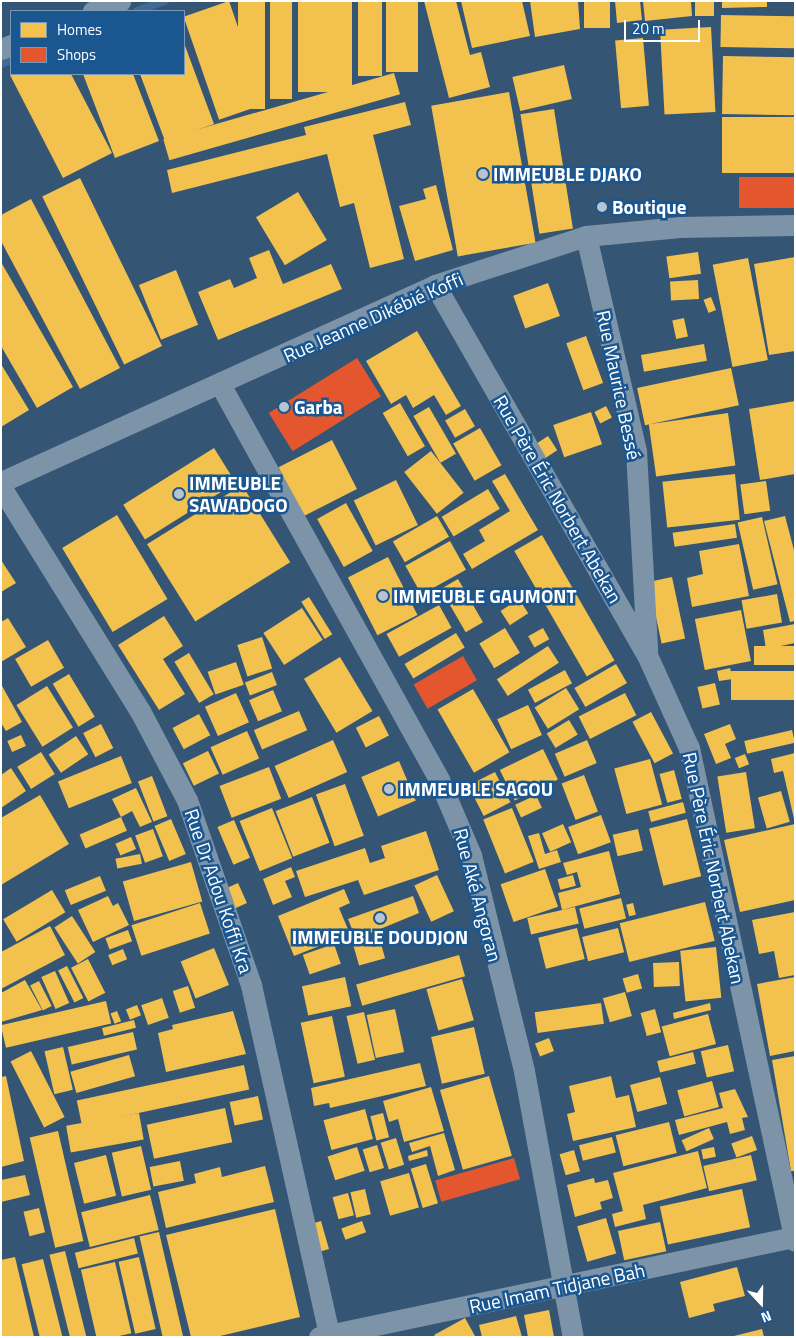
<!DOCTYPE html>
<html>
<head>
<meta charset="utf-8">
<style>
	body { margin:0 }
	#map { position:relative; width:796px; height:1338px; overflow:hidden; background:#355575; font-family:"Titillium Web",sans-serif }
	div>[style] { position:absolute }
	.homes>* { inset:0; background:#f2c14e; transform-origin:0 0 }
	.shops>* { inset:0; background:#e4572e; transform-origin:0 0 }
	.stream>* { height:8px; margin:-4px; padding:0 4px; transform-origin:4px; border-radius:4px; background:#416b93 }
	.street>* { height:21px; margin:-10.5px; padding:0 10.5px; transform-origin:10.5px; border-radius:10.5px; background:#7c93a8 }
	.dots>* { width:14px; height:14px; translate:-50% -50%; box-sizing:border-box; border:2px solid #1a5690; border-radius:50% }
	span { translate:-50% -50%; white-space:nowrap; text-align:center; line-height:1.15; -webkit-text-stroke:5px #1a5690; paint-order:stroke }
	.poi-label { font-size:19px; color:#fff; font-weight:700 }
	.left { translate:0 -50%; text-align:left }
	.street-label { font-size:19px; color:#fff }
	.frame { position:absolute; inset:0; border:2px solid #fff; pointer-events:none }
	.legend { position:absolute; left:10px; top:10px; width:175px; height:65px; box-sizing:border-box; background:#1a5690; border:1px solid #769abc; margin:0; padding:6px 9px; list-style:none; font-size:15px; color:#fff }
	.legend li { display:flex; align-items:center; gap:10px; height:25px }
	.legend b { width:25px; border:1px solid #769abc }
	.north { position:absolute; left:736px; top:1278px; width:50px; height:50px; -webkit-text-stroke:4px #1a5690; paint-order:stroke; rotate:159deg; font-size:14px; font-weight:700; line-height:20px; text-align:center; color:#fff }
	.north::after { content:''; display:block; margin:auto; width:18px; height:22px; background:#fff; clip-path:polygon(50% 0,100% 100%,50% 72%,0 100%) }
	.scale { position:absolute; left:624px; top:20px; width:76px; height:22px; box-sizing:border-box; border:2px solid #fff; border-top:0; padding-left:6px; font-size:15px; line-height:18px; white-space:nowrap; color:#fff; -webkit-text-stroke:4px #1a5690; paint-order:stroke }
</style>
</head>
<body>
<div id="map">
	<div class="homes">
		<i style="left:229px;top:1px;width:109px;height:48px;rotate:71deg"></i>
		<i style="left:238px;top:1px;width:27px;height:108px"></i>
		<i style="left:270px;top:1px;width:22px;height:98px"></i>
		<i style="left:298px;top:1px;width:54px;height:91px"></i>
		<i style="left:358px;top:1px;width:24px;height:75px"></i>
		<i style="left:386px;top:1px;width:32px;height:71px"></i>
		<i style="clip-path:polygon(424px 1px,456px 1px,470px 55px,481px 52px,490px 87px,449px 98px)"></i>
		<i style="clip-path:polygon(461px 1px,522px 1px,530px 36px,472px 48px)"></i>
		<i style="clip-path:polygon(530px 1px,578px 1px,580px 29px,535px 37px)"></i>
		<i style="left:584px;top:1px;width:26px;height:27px"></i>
		<i style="clip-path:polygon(615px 1px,640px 1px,642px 20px,617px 23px)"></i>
		<i style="clip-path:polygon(643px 1px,691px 1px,692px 16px,645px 21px)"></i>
		<i style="left:695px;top:1px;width:19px;height:15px"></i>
		<i style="clip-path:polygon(722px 1px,767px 1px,767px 7px,722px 8px)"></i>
		<i style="left:721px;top:15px;width:74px;height:32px;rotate:1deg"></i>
		<i style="left:711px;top:27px;width:85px;height:51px;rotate:87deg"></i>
		<i style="left:643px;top:38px;width:68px;height:28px;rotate:85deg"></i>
		<i style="clip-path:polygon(184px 43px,214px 124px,165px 141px,140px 74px,184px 74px)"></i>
		<i style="left:723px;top:56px;width:72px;height:58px;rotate:1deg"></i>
		<i style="left:564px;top:65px;width:35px;height:53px;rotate:77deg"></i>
		<i style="left:394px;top:73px;width:22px;height:240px;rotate:74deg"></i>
		<i style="clip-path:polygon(71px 74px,112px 153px,63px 178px,10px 75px)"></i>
		<i style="clip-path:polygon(83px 74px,133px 74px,159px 141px,115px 158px)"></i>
		<i style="left:509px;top:92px;width:153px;height:79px;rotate:80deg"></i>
		<i style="clip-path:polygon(405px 102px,411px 125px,373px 135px,404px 259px,370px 268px,354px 203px,340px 207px,327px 154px,172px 193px,167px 170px,306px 135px,304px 127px)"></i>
		<i style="left:554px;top:109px;width:121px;height:34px;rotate:81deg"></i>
		<i style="left:795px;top:117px;width:56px;height:73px;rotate:90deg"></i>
		<i style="left:80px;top:178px;width:187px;height:42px;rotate:64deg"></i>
		<i style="clip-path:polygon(436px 185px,453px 250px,415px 261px,399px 206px,426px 199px,423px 189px)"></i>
		<i style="left:298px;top:192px;width:56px;height:49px;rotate:59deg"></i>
		<i style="clip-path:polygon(31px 199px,120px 368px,80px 389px,1px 241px,1px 215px)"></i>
		<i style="clip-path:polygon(269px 250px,283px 284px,331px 264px,342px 289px,218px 340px,198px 292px,230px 279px,234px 288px,257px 278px,249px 258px)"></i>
		<i style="left:698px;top:252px;width:22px;height:32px;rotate:82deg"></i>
		<i style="clip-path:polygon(795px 257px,795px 351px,769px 355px,754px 264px)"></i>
		<i style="left:748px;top:258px;width:104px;height:36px;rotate:79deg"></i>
		<i style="clip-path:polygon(1px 262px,73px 387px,37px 408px,1px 346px)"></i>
		<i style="left:176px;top:270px;width:59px;height:40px;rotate:68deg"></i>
		<i style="left:698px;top:280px;width:19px;height:28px;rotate:87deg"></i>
		<i style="left:548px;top:283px;width:35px;height:37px;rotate:70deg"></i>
		<i style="left:711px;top:297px;width:14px;height:8px;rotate:69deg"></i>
		<i style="left:684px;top:318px;width:19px;height:12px;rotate:78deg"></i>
		<i style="clip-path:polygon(417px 331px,461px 406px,446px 415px,434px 395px,413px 408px,406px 395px,391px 404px,366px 361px)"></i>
		<i style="left:586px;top:336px;width:50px;height:21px;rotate:70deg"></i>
		<i style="left:704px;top:344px;width:17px;height:64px;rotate:80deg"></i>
		<i style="clip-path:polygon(1px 364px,29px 410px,1px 427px)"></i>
		<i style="left:731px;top:368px;width:38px;height:96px;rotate:78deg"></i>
		<i style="clip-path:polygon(795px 401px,795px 474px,760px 480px,749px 409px)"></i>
		<i style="left:400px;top:403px;width:50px;height:20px;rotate:60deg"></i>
		<i style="left:606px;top:406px;width:13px;height:13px;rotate:63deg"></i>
		<i style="left:429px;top:407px;width:54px;height:18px;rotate:60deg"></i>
		<i style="left:465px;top:409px;width:20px;height:23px;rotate:60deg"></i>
		<i style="left:591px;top:412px;width:34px;height:40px;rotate:71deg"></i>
		<i style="left:728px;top:413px;width:53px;height:80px;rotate:82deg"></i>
		<i style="left:480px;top:428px;width:43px;height:31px;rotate:60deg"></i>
		<i style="left:548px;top:436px;width:17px;height:20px;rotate:57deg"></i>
		<i style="left:332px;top:440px;width:55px;height:60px;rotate:63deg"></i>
		<i style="left:214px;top:448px;width:41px;height:107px;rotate:58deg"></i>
		<i style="left:431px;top:451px;width:53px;height:34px;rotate:52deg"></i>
		<i style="clip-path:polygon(505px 474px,538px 530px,472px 569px,463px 554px,485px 541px,479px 530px,510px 511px,492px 481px)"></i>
		<i style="left:735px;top:474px;width:46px;height:73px;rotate:84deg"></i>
		<i style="left:396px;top:480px;width:50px;height:47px;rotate:64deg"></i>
		<i style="left:766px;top:481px;width:30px;height:26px;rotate:82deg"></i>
		<i style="left:242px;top:485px;width:91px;height:112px;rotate:58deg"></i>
		<i style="left:488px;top:489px;width:23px;height:54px;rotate:59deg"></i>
		<i style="left:346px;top:503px;width:55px;height:33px;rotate:61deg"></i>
		<i style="left:117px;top:515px;width:98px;height:64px;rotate:59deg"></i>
		<i style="left:437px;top:516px;width:24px;height:51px;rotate:60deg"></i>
		<i style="clip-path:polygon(785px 516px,795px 554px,795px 621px,790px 622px,764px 521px)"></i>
		<i style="left:762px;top:517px;width:69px;height:25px;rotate:77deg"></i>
		<i style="left:735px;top:524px;width:14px;height:63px;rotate:82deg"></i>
		<i style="left:542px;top:535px;width:145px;height:32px;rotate:60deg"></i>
		<i style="left:450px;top:541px;width:33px;height:51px;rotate:61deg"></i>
		<i style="clip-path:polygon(739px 544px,749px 596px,692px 607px,687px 578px,703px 574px,699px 551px)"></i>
		<i style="left:388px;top:557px;width:65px;height:45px;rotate:63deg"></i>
		<i style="clip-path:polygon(1px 560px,16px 583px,1px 592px)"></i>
		<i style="left:672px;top:577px;width:63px;height:24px;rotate:78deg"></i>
		<i style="left:458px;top:579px;width:50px;height:20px;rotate:60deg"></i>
		<i style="left:777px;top:594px;width:29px;height:36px;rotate:80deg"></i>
		<i style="left:309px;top:597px;width:44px;height:9px;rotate:58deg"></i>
		<i style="left:519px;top:599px;width:17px;height:22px;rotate:57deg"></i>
		<i style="left:439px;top:605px;width:26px;height:60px;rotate:61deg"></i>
		<i style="left:302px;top:608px;width:38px;height:46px;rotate:57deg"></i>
		<i style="left:741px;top:610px;width:52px;height:47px;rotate:79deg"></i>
		<i style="clip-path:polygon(164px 616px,183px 646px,163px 659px,185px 694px,159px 710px,118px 645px)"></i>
		<i style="clip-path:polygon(8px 618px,26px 647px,1px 662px,1px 622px)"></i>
		<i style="clip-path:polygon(795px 624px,795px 643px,766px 649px,763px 630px)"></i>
		<i style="left:505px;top:628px;width:29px;height:30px;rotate:59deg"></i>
		<i style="left:543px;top:628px;width:13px;height:17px;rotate:61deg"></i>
		<i style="left:456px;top:633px;width:17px;height:60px;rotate:59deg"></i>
		<i style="left:262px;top:637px;width:33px;height:26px;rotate:72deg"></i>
		<i style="left:48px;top:640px;width:32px;height:38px;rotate:60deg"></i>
		<i style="left:548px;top:646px;width:20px;height:61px;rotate:57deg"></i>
		<i style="left:795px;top:646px;width:19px;height:41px;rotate:90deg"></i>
		<i style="left:189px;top:653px;width:48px;height:17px;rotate:59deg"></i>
		<i style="left:340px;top:657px;width:63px;height:42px;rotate:59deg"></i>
		<i style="left:236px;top:662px;width:24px;height:30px;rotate:71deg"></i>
		<i style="left:616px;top:664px;width:22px;height:48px;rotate:60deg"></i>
		<i style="clip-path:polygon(730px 668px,733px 679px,719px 681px,717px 671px)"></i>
		<i style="left:565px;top:670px;width:15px;height:42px;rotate:62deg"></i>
		<i style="left:795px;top:671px;width:29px;height:64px;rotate:90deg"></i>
		<i style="left:272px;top:672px;width:14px;height:29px;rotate:69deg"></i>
		<i style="left:69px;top:674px;width:50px;height:19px;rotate:59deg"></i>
		<i style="left:715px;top:683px;width:22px;height:18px;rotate:77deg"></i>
		<i style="clip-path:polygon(1px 684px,22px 722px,6px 731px,1px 723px)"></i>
		<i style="left:47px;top:686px;width:49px;height:36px;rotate:58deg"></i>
		<i style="left:566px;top:688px;width:25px;height:37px;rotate:58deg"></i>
		<i style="left:473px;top:689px;width:73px;height:41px;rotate:60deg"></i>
		<i style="left:273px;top:690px;width:23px;height:26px;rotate:67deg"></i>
		<i style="left:236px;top:693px;width:32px;height:34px;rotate:66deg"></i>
		<i style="left:625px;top:693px;width:25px;height:52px;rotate:63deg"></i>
		<i style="left:528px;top:705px;width:33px;height:34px;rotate:65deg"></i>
		<i style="left:299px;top:711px;width:21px;height:49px;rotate:67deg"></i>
		<i style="left:651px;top:712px;width:47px;height:21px;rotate:62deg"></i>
		<i style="left:199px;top:714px;width:24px;height:30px;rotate:62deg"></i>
		<i style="left:379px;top:716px;width:22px;height:26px;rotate:63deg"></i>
		<i style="left:569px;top:720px;width:17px;height:26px;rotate:59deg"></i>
		<i style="left:101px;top:724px;width:27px;height:20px;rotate:63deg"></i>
		<i style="clip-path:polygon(730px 724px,736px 739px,725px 744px,731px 758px,716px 764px,704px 734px)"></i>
		<i style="left:792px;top:730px;width:13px;height:49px;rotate:77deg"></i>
		<i style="left:247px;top:731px;width:30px;height:40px;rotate:66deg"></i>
		<i style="left:21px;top:735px;width:12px;height:15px;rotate:66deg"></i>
		<i style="left:76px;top:736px;width:22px;height:33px;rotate:56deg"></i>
		<i style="left:333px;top:740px;width:35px;height:64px;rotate:66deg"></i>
		<i style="left:587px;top:740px;width:25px;height:35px;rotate:67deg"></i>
		<i style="left:543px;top:749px;width:34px;height:48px;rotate:64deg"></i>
		<i style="left:208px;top:751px;width:25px;height:28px;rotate:64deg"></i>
		<i style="left:41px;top:752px;width:26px;height:28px;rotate:58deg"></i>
		<i style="clip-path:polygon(795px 753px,795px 819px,794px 819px,783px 771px,774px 773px,771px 759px)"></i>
		<i style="left:745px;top:754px;width:11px;height:11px;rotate:68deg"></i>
		<i style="left:121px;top:756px;width:29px;height:68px;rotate:68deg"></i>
		<i style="left:650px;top:759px;width:47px;height:37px;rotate:75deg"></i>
		<i style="left:399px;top:761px;width:43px;height:41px;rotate:67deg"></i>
		<i style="left:269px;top:767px;width:34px;height:53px;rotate:69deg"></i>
		<i style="clip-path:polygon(11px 768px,26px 791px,1px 808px,1px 775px)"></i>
		<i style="left:674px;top:770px;width:30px;height:15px;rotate:75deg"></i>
		<i style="left:495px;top:772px;width:34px;height:30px;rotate:63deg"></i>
		<i style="left:746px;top:772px;width:57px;height:29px;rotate:81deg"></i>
		<i style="left:584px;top:775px;width:39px;height:24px;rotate:69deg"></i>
		<i style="left:152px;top:776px;width:43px;height:15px;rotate:69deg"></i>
		<i style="left:345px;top:784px;width:55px;height:31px;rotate:70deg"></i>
		<i style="clip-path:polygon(136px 788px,152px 822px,140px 827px,132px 811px,121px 817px,112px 799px)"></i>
		<i style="left:781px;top:791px;width:32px;height:24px;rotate:74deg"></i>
		<i style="clip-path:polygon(40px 795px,69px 844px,1px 885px,1px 818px)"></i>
		<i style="left:536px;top:795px;width:14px;height:23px;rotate:65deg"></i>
		<i style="left:312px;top:797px;width:49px;height:39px;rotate:69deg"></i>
		<i style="left:683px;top:802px;width:11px;height:36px;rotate:75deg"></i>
		<i style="left:272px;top:808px;width:54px;height:35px;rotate:68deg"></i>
		<i style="left:512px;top:808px;width:58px;height:31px;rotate:68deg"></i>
		<i style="left:601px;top:815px;width:29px;height:35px;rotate:70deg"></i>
		<i style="left:121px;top:817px;width:15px;height:45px;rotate:67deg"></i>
		<i style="left:171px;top:819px;width:38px;height:18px;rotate:67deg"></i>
		<i style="left:687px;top:819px;width:59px;height:39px;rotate:76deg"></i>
		<i style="left:234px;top:820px;width:41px;height:18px;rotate:67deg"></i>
		<i style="left:563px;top:824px;width:20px;height:23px;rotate:66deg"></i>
		<i style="clip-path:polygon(795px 824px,795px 900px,740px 912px,724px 840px)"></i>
		<i style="left:153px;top:829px;width:29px;height:19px;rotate:70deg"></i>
		<i style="left:638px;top:829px;width:22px;height:26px;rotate:77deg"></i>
		<i style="clip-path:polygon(426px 831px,439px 870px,364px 895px,358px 880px,305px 897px,296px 871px,365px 848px,370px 863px,385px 858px,381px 846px)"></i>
		<i style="clip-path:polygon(539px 833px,545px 854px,557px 850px,561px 862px,539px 869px,528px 836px)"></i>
		<i style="left:131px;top:837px;width:13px;height:17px;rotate:67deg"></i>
		<i style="clip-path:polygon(609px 851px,620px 894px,562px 910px,558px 893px,581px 887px,577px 872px,567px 875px,563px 863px)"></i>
		<i style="left:140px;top:854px;width:10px;height:25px;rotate:79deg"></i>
		<i style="left:191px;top:862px;width:41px;height:71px;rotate:74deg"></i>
		<i style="clip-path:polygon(291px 867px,295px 877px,285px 881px,292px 897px,273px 905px,263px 879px)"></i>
		<i style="left:545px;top:869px;width:40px;height:47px;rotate:71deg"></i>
		<i style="left:437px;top:875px;width:40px;height:25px;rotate:65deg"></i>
		<i style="left:573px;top:875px;width:11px;height:16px;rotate:75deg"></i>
		<i style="left:100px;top:876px;width:16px;height:38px;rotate:68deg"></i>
		<i style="left:238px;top:883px;width:22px;height:14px;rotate:66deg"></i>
		<i style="clip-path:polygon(344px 889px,350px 903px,339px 908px,350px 934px,294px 956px,278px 916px)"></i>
		<i style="left:52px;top:890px;width:26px;height:57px;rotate:59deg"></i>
		<i style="clip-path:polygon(108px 896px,113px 906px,118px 903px,129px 925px,93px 942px,78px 910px)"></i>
		<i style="clip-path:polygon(413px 896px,419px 913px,356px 939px,348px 919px)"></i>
		<i style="left:621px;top:898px;width:21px;height:43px;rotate:76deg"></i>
		<i style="left:705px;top:902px;width:40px;height:88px;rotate:76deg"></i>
		<i style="left:200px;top:903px;width:32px;height:72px;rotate:72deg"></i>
		<i style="left:633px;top:903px;width:12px;height:7px;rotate:76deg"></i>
		<i style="left:575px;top:907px;width:17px;height:49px;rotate:77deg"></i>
		<i style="clip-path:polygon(795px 912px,795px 975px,779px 978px,774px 951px,759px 954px,752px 920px)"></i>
		<i style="left:72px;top:916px;width:43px;height:21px;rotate:57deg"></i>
		<i style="clip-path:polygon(50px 926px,65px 955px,1px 989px,1px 952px)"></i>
		<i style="left:577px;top:928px;width:32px;height:40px;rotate:76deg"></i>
		<i style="left:618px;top:928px;width:25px;height:37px;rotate:76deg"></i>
		<i style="left:128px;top:930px;width:12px;height:24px;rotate:70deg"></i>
		<i style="left:379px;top:937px;width:22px;height:27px;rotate:74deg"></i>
		<i style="left:334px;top:944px;width:21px;height:33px;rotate:71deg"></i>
		<i style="left:716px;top:947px;width:51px;height:36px;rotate:84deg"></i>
		<i style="left:214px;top:948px;width:40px;height:36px;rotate:68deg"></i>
		<i style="left:123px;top:949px;width:11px;height:16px;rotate:68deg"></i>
		<i style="left:459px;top:955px;width:22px;height:107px;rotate:74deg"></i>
		<i style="left:88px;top:959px;width:38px;height:19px;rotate:63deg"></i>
		<i style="left:679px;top:962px;width:24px;height:26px;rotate:88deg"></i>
		<i style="left:67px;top:966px;width:36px;height:10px;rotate:63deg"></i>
		<i style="left:55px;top:971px;width:35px;height:15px;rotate:66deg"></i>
		<i style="left:638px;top:974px;width:15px;height:16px;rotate:74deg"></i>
		<i style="left:345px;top:977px;width:30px;height:44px;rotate:78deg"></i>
		<i style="clip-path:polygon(795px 977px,795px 1051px,770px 1056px,757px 984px)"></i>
		<i style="left:462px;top:979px;width:43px;height:37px;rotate:74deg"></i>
		<i style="clip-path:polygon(25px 980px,42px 1010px,1px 1022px,1px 993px)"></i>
		<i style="left:39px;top:981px;width:28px;height:10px;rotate:63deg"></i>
		<i style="left:188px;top:986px;width:23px;height:16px;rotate:72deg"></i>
		<i style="left:625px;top:992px;width:25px;height:23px;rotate:74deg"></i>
		<i style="left:162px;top:998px;width:21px;height:22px;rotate:71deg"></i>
		<i style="left:106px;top:1001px;width:23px;height:108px;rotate:77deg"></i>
		<i style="left:601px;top:1003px;width:21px;height:67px;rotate:82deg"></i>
		<i style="clip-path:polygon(710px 1003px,711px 1010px,674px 1019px,673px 1013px)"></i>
		<i style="left:137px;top:1005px;width:11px;height:12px;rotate:68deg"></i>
		<i style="left:395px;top:1009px;width:44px;height:29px;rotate:78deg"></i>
		<i style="left:655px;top:1009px;width:24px;height:15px;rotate:75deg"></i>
		<i style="left:117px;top:1011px;width:11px;height:7px;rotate:68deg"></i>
		<i style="clip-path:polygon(233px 1011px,246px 1054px,166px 1072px,158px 1033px,173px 1029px,172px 1025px)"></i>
		<i style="left:364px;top:1012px;width:49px;height:18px;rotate:77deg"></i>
		<i style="left:708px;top:1014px;width:31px;height:48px;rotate:75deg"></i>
		<i style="left:332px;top:1016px;width:62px;height:32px;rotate:78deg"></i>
		<i style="left:134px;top:1020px;width:8px;height:33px;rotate:76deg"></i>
		<i style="left:474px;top:1027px;width:48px;height:44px;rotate:77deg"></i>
		<i style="left:133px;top:1032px;width:18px;height:67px;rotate:77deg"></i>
		<i style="left:549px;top:1038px;width:14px;height:15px;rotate:69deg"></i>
		<i style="left:728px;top:1045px;width:27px;height:28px;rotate:77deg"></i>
		<i style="left:63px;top:1047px;width:44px;height:19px;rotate:77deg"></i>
		<i style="left:31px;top:1051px;width:74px;height:23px;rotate:63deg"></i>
		<i style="left:693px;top:1052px;width:12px;height:37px;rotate:76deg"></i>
		<i style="left:129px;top:1055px;width:22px;height:61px;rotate:74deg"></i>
		<i style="clip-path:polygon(795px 1056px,795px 1171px,791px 1171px,772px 1060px)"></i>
		<i style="clip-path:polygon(420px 1063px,426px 1086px,330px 1108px,329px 1103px,314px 1106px,311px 1088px)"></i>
		<i style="left:244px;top:1065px;width:25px;height:171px;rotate:78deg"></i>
		<i style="clip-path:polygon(6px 1076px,24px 1161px,1px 1167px,1px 1077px)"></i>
		<i style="left:489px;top:1076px;width:83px;height:51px;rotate:74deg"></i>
		<i style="clip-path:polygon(611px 1076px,616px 1098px,629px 1095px,636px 1127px,573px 1141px,567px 1114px,575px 1112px,569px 1086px)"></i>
		<i style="left:660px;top:1077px;width:28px;height:31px;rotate:75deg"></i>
		<i style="left:712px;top:1081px;width:27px;height:36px;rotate:75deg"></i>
		<i style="clip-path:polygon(431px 1087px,444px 1131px,404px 1142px,398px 1119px,389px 1122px,383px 1101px)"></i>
		<i style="clip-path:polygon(735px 1089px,748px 1117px,742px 1118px,745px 1130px,730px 1134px,727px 1122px,679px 1135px,675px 1120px,723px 1108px,719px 1093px)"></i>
		<i style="left:258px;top:1096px;width:24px;height:29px;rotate:78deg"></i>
		<i style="left:225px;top:1108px;width:35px;height:80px;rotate:78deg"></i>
		<i style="left:365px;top:1109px;width:31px;height:43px;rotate:75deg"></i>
		<i style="left:139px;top:1113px;width:27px;height:74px;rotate:80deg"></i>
		<i style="left:383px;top:1113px;width:25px;height:13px;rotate:76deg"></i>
		<i style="left:669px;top:1122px;width:32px;height:55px;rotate:76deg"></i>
		<i style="left:709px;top:1128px;width:12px;height:30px;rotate:66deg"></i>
		<i style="left:58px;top:1131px;width:113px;height:29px;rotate:77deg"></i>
		<i style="clip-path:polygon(444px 1133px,455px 1170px,438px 1176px,430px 1146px,412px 1152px,409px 1143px)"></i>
		<i style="left:752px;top:1136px;width:15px;height:22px;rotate:70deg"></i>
		<i style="left:612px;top:1137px;width:16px;height:34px;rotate:76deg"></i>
		<i style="left:396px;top:1138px;width:28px;height:16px;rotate:73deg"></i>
		<i style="left:377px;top:1145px;width:24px;height:15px;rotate:73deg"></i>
		<i style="left:141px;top:1146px;width:45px;height:30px;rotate:77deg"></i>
		<i style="left:357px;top:1147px;width:25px;height:31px;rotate:72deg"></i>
		<i style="left:714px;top:1147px;width:10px;height:13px;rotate:79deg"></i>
		<i style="clip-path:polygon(427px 1150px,428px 1156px,409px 1161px,408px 1156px)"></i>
		<i style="left:574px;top:1150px;width:22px;height:15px;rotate:74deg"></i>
		<i style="clip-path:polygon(698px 1151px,707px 1188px,643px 1205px,646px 1219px,615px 1227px,612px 1214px,623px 1211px,613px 1173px)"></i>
		<i style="left:106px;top:1155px;width:42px;height:33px;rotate:76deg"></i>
		<i style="left:751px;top:1155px;width:26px;height:49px;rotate:77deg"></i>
		<i style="left:180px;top:1161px;width:20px;height:31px;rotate:79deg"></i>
		<i style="left:426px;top:1164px;width:41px;height:16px;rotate:73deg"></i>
		<i style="clip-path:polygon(265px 1166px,274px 1202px,166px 1228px,158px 1192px,196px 1183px,194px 1174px,220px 1167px,222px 1177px)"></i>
		<i style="left:409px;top:1173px;width:36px;height:30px;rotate:74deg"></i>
		<i style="clip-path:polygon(25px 1175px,30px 1195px,1px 1202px,1px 1180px)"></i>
		<i style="clip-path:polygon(594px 1178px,595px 1183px,608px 1180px,613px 1198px,600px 1202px,602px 1209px,575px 1217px,567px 1185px)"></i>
		<i style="left:365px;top:1189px;width:26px;height:15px;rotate:77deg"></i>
		<i style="left:742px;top:1189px;width:39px;height:84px;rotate:78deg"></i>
		<i style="left:348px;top:1193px;width:23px;height:16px;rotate:75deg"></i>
		<i style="left:150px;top:1195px;width:36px;height:71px;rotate:76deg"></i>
		<i style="left:39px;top:1208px;width:25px;height:16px;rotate:76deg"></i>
		<i style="clip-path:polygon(275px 1209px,300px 1317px,216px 1337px,191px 1337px,166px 1235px)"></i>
		<i style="left:606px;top:1218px;width:37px;height:30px;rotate:74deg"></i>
		<i style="left:321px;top:1221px;width:29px;height:11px;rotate:74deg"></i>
		<i style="left:362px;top:1221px;width:12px;height:22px;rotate:70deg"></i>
		<i style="left:660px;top:1222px;width:30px;height:43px;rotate:78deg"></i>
		<i style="left:159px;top:1232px;width:108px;height:20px;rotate:77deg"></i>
		<i style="left:134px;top:1238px;width:16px;height:61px;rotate:76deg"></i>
		<i style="left:65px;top:1251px;width:89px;height:16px;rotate:76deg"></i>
		<i style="clip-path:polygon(15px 1257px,34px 1337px,1px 1337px,1px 1260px)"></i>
		<i style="left:139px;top:1257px;width:74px;height:21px;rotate:77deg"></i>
		<i style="left:43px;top:1259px;width:80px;height:22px;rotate:76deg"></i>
		<i style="left:115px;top:1262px;width:73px;height:35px;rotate:77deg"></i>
		<i style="clip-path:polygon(737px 1267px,745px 1296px,713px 1304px,715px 1311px,689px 1318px,680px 1282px)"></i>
		<i style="clip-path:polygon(549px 1310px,554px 1337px,528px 1337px,524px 1315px)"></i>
		<i style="clip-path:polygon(516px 1316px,522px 1337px,482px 1337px,479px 1325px)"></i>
		<i style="clip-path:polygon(465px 1318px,475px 1336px,436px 1337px,434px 1335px)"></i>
		<i style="clip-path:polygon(762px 1329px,764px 1337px,734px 1337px,734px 1336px)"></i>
	</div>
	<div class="shops">
		<i style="left:739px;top:177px;width:56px;height:31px"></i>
		<i style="left:357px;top:358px;width:45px;height:104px;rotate:58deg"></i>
		<i style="left:463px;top:656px;width:28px;height:57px;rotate:60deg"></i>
		<i style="left:514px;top:1158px;width:22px;height:82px;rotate:74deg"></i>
	</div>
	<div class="stream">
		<i style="left:137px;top:11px;width:30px;rotate:-20deg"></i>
		<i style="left:1px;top:64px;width:11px;rotate:-22deg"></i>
	</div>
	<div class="street">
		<i style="left:93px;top:11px;width:29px;rotate:-20deg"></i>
		<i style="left:1px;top:49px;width:11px;rotate:-22deg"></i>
		<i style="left:586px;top:236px;width:221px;rotate:76.9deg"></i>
		<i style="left:636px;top:451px;width:199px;rotate:86.8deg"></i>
		<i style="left:435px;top:285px;width:426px;rotate:60.2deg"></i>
		<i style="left:647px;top:655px;width:102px;rotate:65.7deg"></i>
		<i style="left:689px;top:748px;width:504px;rotate:77.87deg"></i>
		<i style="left:221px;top:386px;width:450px;rotate:61deg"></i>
		<i style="left:439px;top:780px;width:82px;rotate:66.9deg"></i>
		<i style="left:471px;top:855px;width:222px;rotate:76.2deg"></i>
		<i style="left:524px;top:1071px;width:270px;rotate:79.6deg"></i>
		<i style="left:1px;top:482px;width:477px;rotate:-24.4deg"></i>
		<i style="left:435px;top:285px;width:159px;rotate:-18deg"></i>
		<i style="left:586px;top:236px;width:94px;rotate:-5.5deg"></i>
		<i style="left:680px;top:227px;width:115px;rotate:-1deg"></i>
		<i style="left:1px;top:487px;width:264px;rotate:58.2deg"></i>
		<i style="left:140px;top:711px;width:101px;rotate:62.2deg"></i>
		<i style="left:187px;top:800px;width:196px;rotate:70.9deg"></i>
		<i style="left:251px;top:985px;width:361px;rotate:77.4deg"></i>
		<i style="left:319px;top:1337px;width:486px;rotate:-11.9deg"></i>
	</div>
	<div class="dots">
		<i style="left:483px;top:174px;background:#b8c4cf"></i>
		<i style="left:602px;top:207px;background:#b8c4cf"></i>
		<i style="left:284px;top:407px;background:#b8c4cf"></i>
		<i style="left:179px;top:494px;background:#b8c4cf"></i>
		<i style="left:383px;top:596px;background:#b8c4cf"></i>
		<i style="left:389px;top:789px;background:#b8c4cf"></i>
		<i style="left:380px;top:918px;background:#b8c4cf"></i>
	</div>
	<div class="poi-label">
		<span class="left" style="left:493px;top:174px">IMMEUBLE DJAKO</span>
		<span class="left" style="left:612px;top:207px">Boutique</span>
		<span class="left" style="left:294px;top:407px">Garba</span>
		<span class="left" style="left:189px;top:494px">IMMEUBLE<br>SAWADOGO</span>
		<span class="left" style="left:393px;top:596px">IMMEUBLE GAUMONT</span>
		<span class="left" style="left:399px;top:789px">IMMEUBLE SAGOU</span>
		<span style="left:380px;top:937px">IMMEUBLE DOUDJON</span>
	</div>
	<div class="street-label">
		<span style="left:373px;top:317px;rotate:-24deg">Rue Jeanne Dikébié Koffi</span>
		<span style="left:619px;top:385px;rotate:78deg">Rue Maurice Bessé</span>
		<span style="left:558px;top:499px;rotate:60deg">Rue Père Éric Norbert Abekan</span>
		<span style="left:714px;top:868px;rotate:78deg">Rue Père Éric Norbert Abekan</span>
		<span style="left:219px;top:891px;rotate:71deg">Rue Dr Adou Koffi Kra</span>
		<span style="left:478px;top:895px;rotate:75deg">Rue Aké Angoran</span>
		<span style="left:557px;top:1288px;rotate:-12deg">Rue Imam Tidjane Bah</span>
	</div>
	<div class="frame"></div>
	<ul class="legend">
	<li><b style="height:14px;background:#f2c14e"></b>Homes</li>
	<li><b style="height:14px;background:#e4572e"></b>Shops</li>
	</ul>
	<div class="north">N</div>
	<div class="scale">20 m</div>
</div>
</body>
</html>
